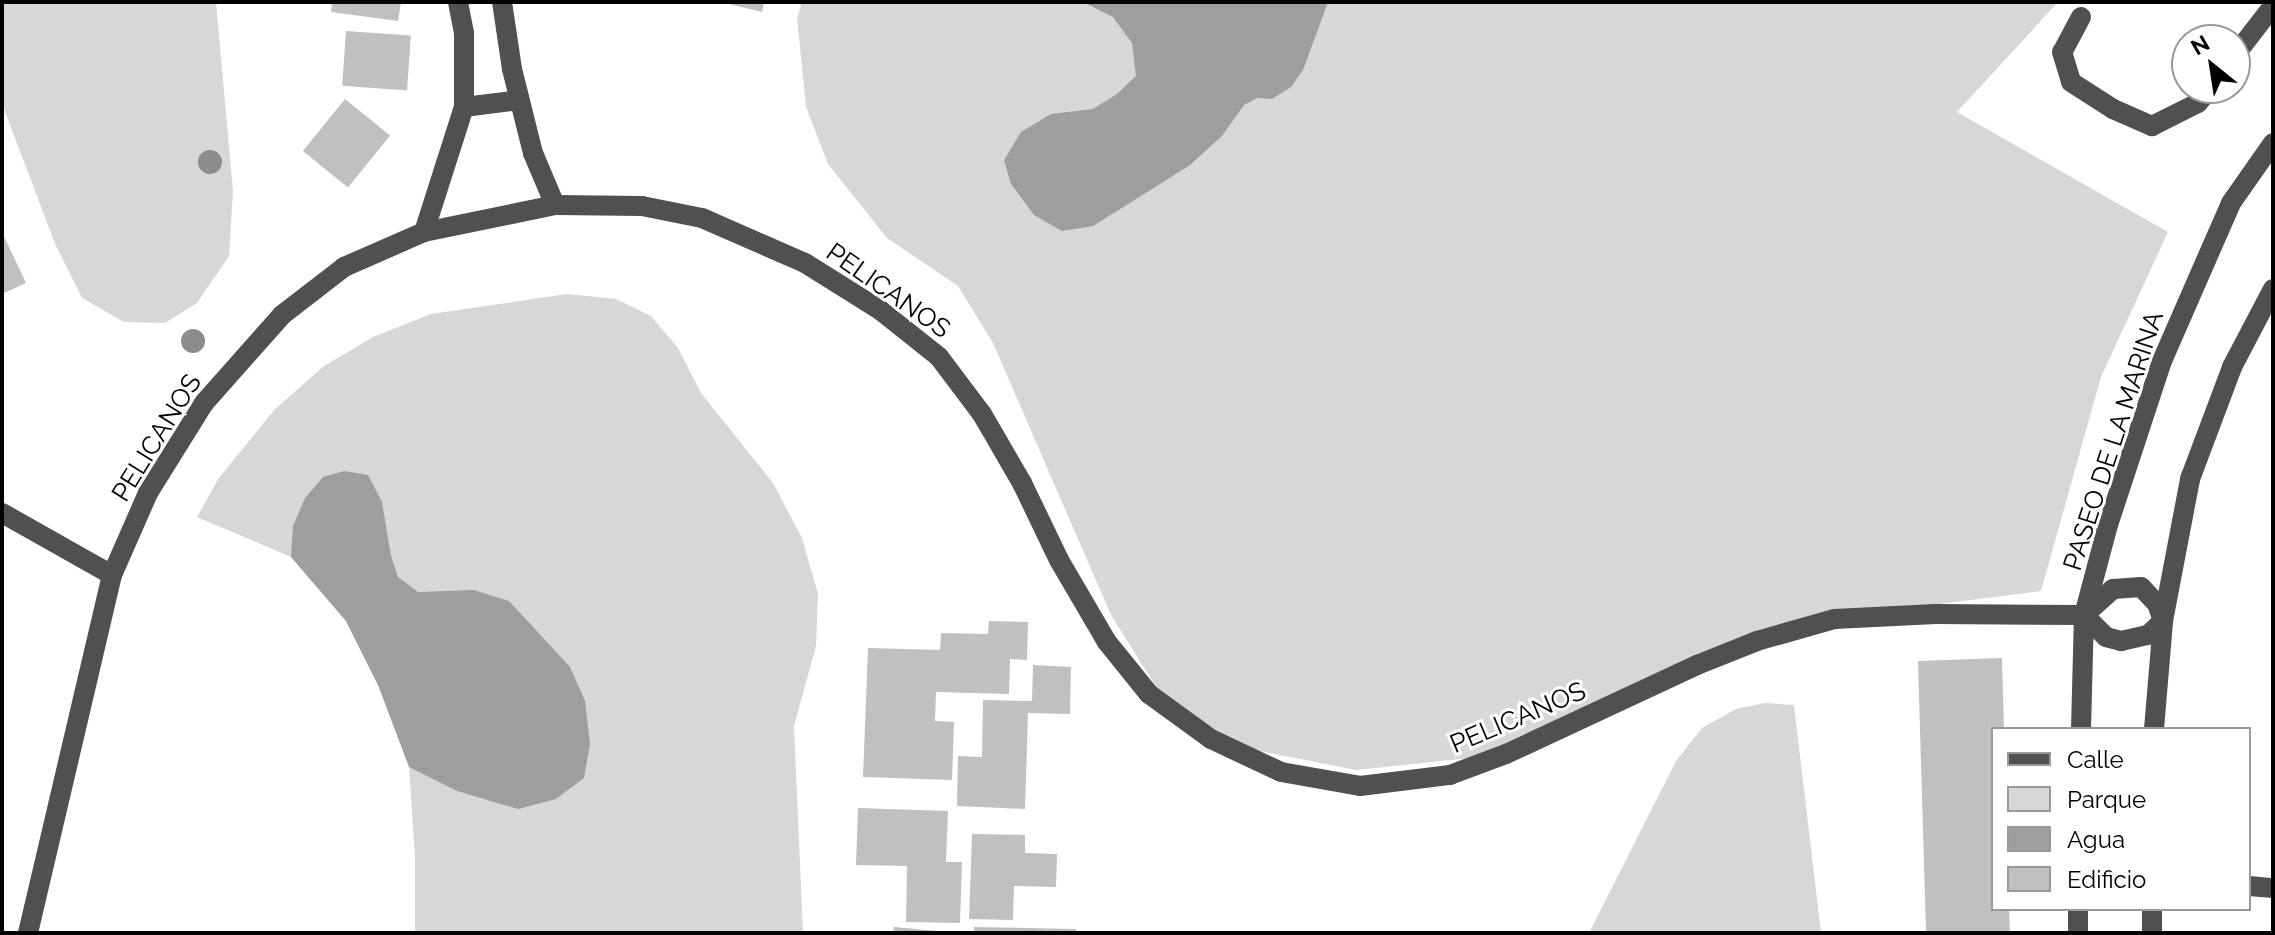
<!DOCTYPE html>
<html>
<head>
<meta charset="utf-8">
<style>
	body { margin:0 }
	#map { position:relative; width:2275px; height:935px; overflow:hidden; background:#fff; font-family:Raleway,sans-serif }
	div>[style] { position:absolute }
	.green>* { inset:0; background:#d7d7d7 }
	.water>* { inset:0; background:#9e9e9e }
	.building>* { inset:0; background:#c0c0c0; transform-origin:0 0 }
	.minor>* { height:20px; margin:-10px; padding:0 10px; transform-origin:10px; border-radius:10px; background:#505050 }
	.trees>* { width:24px; height:24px; margin:-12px; border-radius:50%; background:#8c8c8c }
	span { translate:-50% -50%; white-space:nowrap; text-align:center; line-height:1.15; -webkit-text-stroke:6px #fff; paint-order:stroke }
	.street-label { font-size:26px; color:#000 }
	.frame { position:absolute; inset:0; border:4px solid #000; pointer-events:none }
	.legend { position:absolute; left:1991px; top:727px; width:260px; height:184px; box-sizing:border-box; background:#fff; border:2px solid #999; margin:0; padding:10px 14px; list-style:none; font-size:24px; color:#000 }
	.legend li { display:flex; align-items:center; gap:16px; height:40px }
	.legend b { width:40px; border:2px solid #999 }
	.north { position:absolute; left:2171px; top:24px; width:80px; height:80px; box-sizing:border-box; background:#fff; border:2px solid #999; border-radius:50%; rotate:330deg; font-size:22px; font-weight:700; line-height:32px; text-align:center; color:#000 }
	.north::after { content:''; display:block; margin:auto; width:28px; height:36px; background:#000; clip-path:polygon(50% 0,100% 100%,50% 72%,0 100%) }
</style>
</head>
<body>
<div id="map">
	<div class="green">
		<i style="clip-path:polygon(2px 2px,216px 2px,233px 191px,229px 256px,197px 303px,165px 323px,124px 322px,82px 298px,56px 246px,2px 104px)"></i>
		<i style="clip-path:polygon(802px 2px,2058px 2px,1957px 112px,2168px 232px,2101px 377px,2041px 591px,1804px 621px,1470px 758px,1356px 770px,1244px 748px,1162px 696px,1111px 615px,993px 343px,958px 286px,887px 238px,828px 164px,806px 107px,797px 18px)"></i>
		<i style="clip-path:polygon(567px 294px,616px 299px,651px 316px,678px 348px,701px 393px,773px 483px,802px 538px,818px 594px,816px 646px,794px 726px,803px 933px,415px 933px,415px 858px,409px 766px,378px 685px,346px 621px,291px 557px,197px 517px,219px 478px,274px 410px,324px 366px,373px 337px,431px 314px)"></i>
		<i style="clip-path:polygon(1765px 703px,1794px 705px,1821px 933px,1589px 933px,1676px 761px,1702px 728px,1736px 709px)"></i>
	</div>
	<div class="water">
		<i style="clip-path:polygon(1056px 2px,1328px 2px,1303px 70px,1291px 87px,1272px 99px,1257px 98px,1244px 105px,1222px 136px,1190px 165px,1133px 201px,1093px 226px,1062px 231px,1034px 215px,1011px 184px,1004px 160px,1021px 132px,1051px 114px,1093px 109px,1117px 94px,1136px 76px,1132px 43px,1113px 17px,1085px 3px)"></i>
		<i style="clip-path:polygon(344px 471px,368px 475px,382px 502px,391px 556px,398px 577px,418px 592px,474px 590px,509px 601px,570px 667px,585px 701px,590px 744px,584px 778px,556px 799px,518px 809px,457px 791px,409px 767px,378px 685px,346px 621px,291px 557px,293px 526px,305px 498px,323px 477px)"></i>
	</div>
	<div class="building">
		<i style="clip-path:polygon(332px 2px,401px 2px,398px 21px,331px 12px)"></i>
		<i style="clip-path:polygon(721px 2px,764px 2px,762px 12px)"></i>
		<i style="left:346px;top:31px;width:65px;height:55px;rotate:4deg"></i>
		<i style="left:345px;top:99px;width:58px;height:67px;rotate:39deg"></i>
		<i style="clip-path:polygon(2px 232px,26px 283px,2px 294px)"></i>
		<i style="clip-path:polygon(989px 621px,1028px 622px,1027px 660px,1010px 659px,1009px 694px,936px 692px,935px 721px,954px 722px,952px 780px,863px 777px,868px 648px,940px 650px,941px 633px,988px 634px)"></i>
		<i style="clip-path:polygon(2002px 658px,2004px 729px,1993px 729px,1993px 909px,2009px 909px,2010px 933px,1926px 933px,1918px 661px)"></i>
		<i style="clip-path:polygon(1033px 665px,1071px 667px,1070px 714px,1028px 713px,1025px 809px,957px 806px,958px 756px,982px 757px,983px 700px,1032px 701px)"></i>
		<i style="clip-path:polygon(858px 808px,948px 811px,946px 862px,962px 862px,960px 923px,906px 922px,907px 866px,856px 865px)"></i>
		<i style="clip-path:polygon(972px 834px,1025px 835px,1025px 853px,1057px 854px,1056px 887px,1014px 886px,1013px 920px,969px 919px)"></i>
		<i style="clip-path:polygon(894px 927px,938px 931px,937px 933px,893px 933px)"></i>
		<i style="clip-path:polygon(974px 927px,1076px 929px,1076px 933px,974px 933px)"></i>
	</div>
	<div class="minor">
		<i style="left:502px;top:2px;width:68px;rotate:81.5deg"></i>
		<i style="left:512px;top:69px;width:87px;rotate:76deg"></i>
		<i style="left:533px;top:153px;width:56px;rotate:67.1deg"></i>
		<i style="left:2081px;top:17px;width:40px;rotate:118deg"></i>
		<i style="left:2062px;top:52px;width:31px;rotate:73deg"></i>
		<i style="left:2071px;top:82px;width:50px;rotate:32.7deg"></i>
		<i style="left:2113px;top:109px;width:43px;rotate:23.6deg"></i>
		<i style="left:2152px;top:126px;width:51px;rotate:-26.6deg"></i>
		<i style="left:2198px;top:103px;width:19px;rotate:-51deg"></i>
		<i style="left:2235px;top:55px;width:62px;rotate:-52.2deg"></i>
		<i style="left:464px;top:107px;width:56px;rotate:-7.1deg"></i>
		<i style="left:424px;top:232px;width:131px;rotate:-72.3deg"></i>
		<i style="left:464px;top:107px;width:74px;rotate:-90deg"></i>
		<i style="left:464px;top:33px;width:32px;rotate:-101deg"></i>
		<i style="left:2px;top:513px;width:126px;rotate:29.4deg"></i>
		<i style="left:2081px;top:729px;width:114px;rotate:-88.5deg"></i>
		<i style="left:2084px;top:615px;width:93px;rotate:-75.1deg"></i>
		<i style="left:2108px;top:525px;width:173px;rotate:-71.8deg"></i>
		<i style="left:2162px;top:361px;width:172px;rotate:-66.4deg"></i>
		<i style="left:2231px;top:203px;width:73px;rotate:-55deg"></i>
		<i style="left:2154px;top:729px;width:108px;rotate:-85.2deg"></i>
		<i style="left:2163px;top:621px;width:145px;rotate:-79.2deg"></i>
		<i style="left:2190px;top:479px;width:120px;rotate:-69.4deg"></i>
		<i style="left:2232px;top:367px;width:88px;rotate:-62.3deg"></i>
		<i style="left:2249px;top:886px;width:24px;rotate:5deg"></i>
		<i style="left:2078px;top:909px;width:24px;rotate:90deg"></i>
		<i style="left:2152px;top:909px;width:24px;rotate:90deg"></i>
		<i style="left:28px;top:933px;width:368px;rotate:-76.8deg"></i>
		<i style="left:112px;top:575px;width:90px;rotate:-66.3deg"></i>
		<i style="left:148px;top:493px;width:106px;rotate:-58.1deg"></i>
		<i style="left:204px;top:403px;width:118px;rotate:-48.4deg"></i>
		<i style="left:282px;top:315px;width:78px;rotate:-37.7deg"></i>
		<i style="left:344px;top:267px;width:87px;rotate:-23.6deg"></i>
		<i style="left:424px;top:232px;width:134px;rotate:-11.6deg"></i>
		<i style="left:555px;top:205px;width:87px;rotate:0.7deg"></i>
		<i style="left:642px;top:206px;width:61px;rotate:11.3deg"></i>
		<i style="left:702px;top:218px;width:112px;rotate:23.6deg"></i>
		<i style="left:805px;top:263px;width:89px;rotate:32.1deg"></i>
		<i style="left:880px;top:310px;width:75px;rotate:38.5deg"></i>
		<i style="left:939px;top:357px;width:71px;rotate:53deg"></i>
		<i style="left:982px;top:414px;width:80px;rotate:59.9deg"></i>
		<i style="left:1022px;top:483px;width:85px;rotate:64.3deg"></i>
		<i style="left:1059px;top:560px;width:95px;rotate:59.7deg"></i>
		<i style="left:1107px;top:642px;width:67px;rotate:51.1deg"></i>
		<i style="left:1149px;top:694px;width:77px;rotate:36deg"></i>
		<i style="left:1211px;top:739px;width:77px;rotate:25.2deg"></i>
		<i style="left:1281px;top:772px;width:80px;rotate:10deg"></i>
		<i style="left:1360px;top:786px;width:91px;rotate:-7deg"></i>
		<i style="left:1450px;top:775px;width:60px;rotate:-20.6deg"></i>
		<i style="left:1506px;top:754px;width:211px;rotate:-25deg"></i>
		<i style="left:1697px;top:665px;width:65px;rotate:-21.8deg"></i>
		<i style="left:1757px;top:641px;width:80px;rotate:-15.9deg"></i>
		<i style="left:1834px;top:619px;width:102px;rotate:-2.8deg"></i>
		<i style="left:1936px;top:614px;width:148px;rotate:0.4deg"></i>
		<i style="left:2084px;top:615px;width:31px;rotate:45deg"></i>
		<i style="left:2106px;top:637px;width:16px;rotate:15deg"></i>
		<i style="left:2121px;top:641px;width:28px;rotate:-13deg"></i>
		<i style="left:2148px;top:635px;width:21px;rotate:-43deg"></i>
		<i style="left:2163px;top:621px;width:18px;rotate:-109deg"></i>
		<i style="left:2157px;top:604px;width:23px;rotate:-133deg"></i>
		<i style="left:2141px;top:587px;width:28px;rotate:176deg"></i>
		<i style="left:2113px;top:589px;width:39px;rotate:138deg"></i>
	</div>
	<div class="trees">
		<i style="left:210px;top:162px"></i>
		<i style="left:193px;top:341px"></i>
	</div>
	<div class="street-label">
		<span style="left:888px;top:291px;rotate:35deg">PELICANOS</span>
		<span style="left:157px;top:438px;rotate:-58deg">PELICANOS</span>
		<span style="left:2114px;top:441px;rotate:-72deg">PASEO DE LA MARINA</span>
		<span style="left:1518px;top:718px;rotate:-23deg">PELICANOS</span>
	</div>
	<div class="frame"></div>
	<ul class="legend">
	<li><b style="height:10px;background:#505050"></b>Calle</li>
	<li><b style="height:22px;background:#d7d7d7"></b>Parque</li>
	<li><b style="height:22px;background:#9e9e9e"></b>Agua</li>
	<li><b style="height:22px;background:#c0c0c0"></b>Edificio</li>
	</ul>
	<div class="north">N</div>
</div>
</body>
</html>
